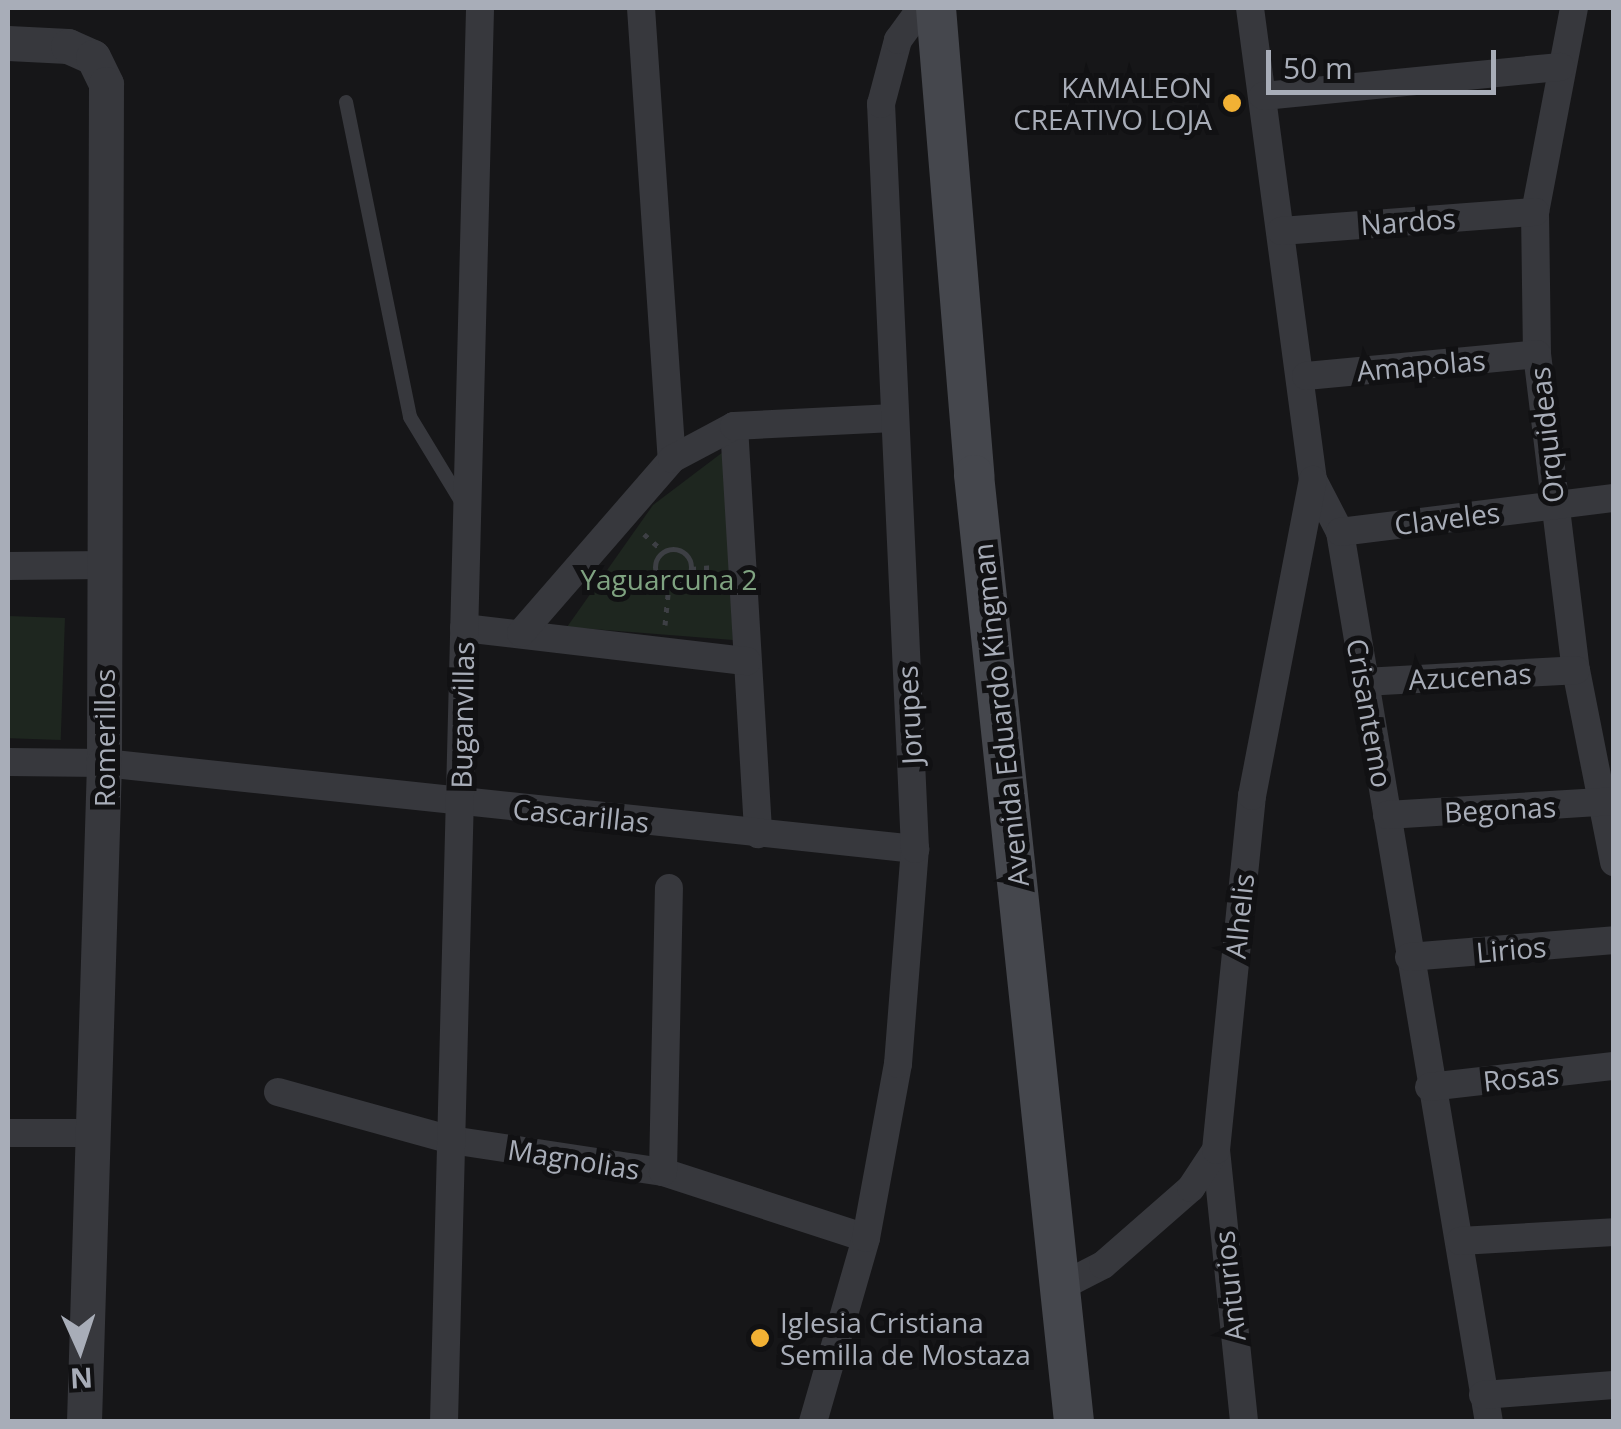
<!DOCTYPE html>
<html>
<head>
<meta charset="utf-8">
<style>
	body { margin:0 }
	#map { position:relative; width:1621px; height:1429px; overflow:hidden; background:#161618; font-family:"Open Sans",sans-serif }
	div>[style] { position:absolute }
	.green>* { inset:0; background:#1e261f; transform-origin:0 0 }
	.path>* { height:5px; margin-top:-2.5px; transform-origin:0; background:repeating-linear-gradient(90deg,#3d3f44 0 5px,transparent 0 13px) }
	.path>.ring { margin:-2.5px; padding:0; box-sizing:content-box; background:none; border:5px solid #3d3f44; border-radius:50% }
	.service>* { height:14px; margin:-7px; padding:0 7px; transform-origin:7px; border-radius:7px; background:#37383d }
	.minor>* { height:28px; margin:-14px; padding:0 14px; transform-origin:14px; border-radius:14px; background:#37383d }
	.tertiary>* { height:35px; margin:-17.5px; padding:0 17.5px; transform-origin:17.5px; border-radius:17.5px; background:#37383d }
	.secondary>* { height:40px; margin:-20px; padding:0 20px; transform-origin:20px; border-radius:20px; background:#45474d }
	.dots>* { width:28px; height:28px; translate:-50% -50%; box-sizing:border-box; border:5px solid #111113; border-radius:50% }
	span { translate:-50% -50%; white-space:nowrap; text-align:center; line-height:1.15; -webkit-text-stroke:10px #111113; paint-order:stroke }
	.poi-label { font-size:28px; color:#a8adb8 }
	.right { translate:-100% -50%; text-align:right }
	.left { translate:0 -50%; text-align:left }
	.street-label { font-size:28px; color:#a8adb8 }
	.park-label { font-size:28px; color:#7fa381 }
	.frame { position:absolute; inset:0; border:10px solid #a8adb8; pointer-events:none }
	.north { position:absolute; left:30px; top:1299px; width:100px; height:100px; -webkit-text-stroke:8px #111113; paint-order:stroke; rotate:177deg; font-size:28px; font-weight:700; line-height:40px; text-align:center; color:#a8adb8 }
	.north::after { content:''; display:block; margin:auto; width:35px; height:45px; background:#a8adb8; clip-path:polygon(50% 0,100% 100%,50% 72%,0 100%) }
	.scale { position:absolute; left:1266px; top:50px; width:230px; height:45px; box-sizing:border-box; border:5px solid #a8adb8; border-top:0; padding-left:12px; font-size:30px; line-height:35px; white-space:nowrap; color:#a8adb8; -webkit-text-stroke:8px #111113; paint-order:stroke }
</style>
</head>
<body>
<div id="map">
	<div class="green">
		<i style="clip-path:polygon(723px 452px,733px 640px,567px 627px,653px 505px)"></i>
		<i style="left:8px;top:616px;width:57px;height:122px;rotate:2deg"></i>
	</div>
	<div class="path">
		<i style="left:644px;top:534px;width:25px;rotate:42deg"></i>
		<i class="ring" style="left:655px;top:549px;width:31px;height:31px"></i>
		<i style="left:691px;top:569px;width:23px;rotate:-5deg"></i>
		<i style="left:665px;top:625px;width:41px;rotate:-84.4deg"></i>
	</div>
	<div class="service">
		<i style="left:346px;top:102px;width:321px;rotate:78.5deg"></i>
		<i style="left:410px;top:417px;width:104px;rotate:58.8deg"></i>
	</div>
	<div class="minor">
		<i style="left:641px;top:8px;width:452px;rotate:86.1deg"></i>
		<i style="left:1250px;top:8px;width:476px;rotate:82.4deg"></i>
		<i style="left:1313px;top:480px;width:59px;rotate:62.6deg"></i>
		<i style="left:1340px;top:532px;width:902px;rotate:80.5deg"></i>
		<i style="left:1574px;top:8px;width:208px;rotate:100.8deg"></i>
		<i style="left:1535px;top:212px;width:142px;rotate:89.2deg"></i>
		<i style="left:1537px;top:354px;width:318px;rotate:83deg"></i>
		<i style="left:1576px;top:670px;width:196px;rotate:78.8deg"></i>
		<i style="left:1263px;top:96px;width:299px;rotate:-5.6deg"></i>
		<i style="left:1281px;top:231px;width:255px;rotate:-4.3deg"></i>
		<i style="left:1306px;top:376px;width:232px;rotate:-5.4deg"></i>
		<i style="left:734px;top:426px;width:409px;rotate:86.6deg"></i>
		<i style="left:1340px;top:532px;width:276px;rotate:-7.1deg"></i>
		<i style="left:8px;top:566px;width:97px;rotate:-0.6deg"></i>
		<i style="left:464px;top:628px;width:285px;rotate:6.7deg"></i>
		<i style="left:521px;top:633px;width:230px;rotate:-49deg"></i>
		<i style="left:672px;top:459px;width:70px;rotate:-28deg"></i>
		<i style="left:734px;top:426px;width:160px;rotate:-2.9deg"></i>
		<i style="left:1364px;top:682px;width:212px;rotate:-3.2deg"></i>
		<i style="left:8px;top:762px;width:96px;rotate:0.6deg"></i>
		<i style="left:104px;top:763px;width:816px;rotate:6.05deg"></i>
		<i style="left:1387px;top:815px;width:227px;rotate:-3.5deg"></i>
		<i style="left:1409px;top:957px;width:206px;rotate:-4.7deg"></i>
		<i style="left:1429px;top:1087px;width:186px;rotate:-6.5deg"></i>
		<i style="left:278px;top:1092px;width:180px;rotate:15.5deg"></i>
		<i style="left:451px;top:1140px;width:214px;rotate:8.6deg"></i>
		<i style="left:663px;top:1172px;width:213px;rotate:18deg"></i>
		<i style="left:8px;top:1133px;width:79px"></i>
		<i style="left:1216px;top:1150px;width:273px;rotate:84.1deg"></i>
		<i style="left:663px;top:1172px;width:284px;rotate:-88.8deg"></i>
		<i style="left:1460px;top:1241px;width:154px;rotate:-3.3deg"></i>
		<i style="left:1062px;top:1286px;width:46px;rotate:-27.1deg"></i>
		<i style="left:1103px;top:1265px;width:117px;rotate:-41.2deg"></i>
		<i style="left:1191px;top:1188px;width:45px;rotate:-56.7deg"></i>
		<i style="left:1216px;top:1150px;width:356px;rotate:-84.2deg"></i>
		<i style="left:1252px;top:796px;width:322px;rotate:-79.1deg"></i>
		<i style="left:1483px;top:1395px;width:131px;rotate:-4.4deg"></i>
		<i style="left:444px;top:1422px;width:1414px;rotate:-88.54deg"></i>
		<i style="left:813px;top:1422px;width:191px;rotate:-73.9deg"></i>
		<i style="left:866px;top:1238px;width:177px;rotate:-79.6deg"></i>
		<i style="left:898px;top:1064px;width:216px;rotate:-85.5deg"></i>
		<i style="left:915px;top:849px;width:746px;rotate:-92.61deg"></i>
		<i style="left:881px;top:104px;width:66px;rotate:-75.1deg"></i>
		<i style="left:898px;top:40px;width:39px;rotate:-54deg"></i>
	</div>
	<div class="tertiary">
		<i style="left:8px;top:43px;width:60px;rotate:2.9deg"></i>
		<i style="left:68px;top:46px;width:27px;rotate:24deg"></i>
		<i style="left:93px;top:57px;width:30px;rotate:64deg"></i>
		<i style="left:106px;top:84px;width:679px;rotate:90.17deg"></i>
		<i style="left:104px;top:763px;width:659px;rotate:91.74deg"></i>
	</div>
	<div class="secondary">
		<i style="left:936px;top:8px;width:469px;rotate:85.3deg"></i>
		<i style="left:974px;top:475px;width:952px;rotate:83.97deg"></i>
	</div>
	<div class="dots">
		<i style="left:1232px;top:103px;background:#f2b134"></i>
		<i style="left:760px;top:1338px;background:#f2b134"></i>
	</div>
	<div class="poi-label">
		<span class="right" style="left:1212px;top:103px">KAMALEON<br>CREATIVO LOJA</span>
		<span class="left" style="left:780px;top:1338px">Iglesia Cristiana<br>Semilla de Mostaza</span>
	</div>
	<div class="street-label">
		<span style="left:1408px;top:221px;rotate:-4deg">Nardos</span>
		<span style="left:1421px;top:365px;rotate:-5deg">Amapolas</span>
		<span style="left:1546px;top:435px;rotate:-96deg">Orquideas</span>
		<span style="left:1447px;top:518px;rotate:-7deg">Claveles</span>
		<span style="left:1470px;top:676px;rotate:-3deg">Azucenas</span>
		<span style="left:1370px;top:713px;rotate:80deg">Crisantemo</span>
		<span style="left:462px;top:715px;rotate:-89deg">Buganvillas</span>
		<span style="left:909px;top:715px;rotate:-93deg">Jorupes</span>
		<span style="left:1000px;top:715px;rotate:-96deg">Avenida Eduardo Kingman</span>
		<span style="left:104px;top:738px;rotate:-90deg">Romerillos</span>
		<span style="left:1500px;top:809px;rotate:-3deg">Begonas</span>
		<span style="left:581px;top:815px;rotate:6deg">Cascarillas</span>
		<span style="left:1239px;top:916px;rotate:-84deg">Alhelis</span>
		<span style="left:1511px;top:949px;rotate:-5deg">Lirios</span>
		<span style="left:1521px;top:1077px;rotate:-6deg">Rosas</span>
		<span style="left:574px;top:1159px;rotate:9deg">Magnolias</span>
		<span style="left:1229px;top:1286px;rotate:-96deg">Anturios</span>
	</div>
	<div class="park-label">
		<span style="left:669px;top:579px">Yaguarcuna 2</span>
	</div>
	<div class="frame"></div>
	<div class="north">N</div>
	<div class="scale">50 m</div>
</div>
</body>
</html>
